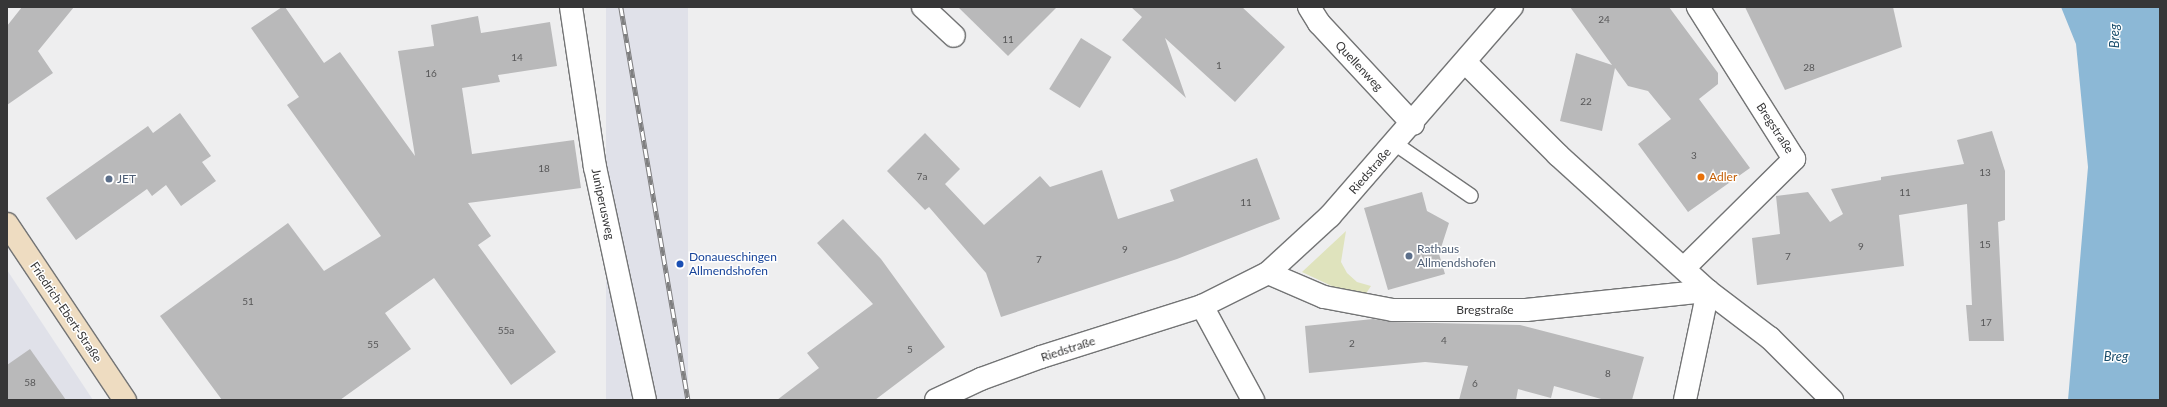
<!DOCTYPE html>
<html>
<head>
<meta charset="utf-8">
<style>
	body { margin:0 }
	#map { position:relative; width:2167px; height:407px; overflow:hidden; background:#eeeeef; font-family:Lato,sans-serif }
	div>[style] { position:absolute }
	.built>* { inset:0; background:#e0e1e9; transform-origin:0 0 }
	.green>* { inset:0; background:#dfe3bd }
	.water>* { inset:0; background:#8cb8d6 }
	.building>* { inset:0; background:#b9b9ba; transform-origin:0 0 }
	.roads { filter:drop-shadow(1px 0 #737475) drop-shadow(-1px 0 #737475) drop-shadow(0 1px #737475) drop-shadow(0 -1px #737475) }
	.service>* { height:14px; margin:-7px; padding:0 7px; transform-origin:7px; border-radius:7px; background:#fff }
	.minor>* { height:22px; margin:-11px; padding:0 11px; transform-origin:11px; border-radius:11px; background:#fff }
	.secondary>* { height:22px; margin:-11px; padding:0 11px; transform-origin:11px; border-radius:11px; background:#eedcc1 }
	.rail>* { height:4.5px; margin-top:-2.25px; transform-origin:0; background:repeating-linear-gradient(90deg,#fff 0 9px,#7f7f80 0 18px); box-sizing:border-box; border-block:1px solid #7f7f80 }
	.dots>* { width:11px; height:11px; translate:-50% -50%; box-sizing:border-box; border:2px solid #fff; border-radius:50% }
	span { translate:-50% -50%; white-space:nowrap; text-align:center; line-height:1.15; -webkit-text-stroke:3px #fff; paint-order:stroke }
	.number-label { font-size:10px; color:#575758 }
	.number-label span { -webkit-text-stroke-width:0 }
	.street-label { font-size:12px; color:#363637 }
	.food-label { font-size:12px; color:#c56008 }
	.left { translate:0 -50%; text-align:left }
	.service-label { font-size:12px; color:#4e5e75 }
	.transit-label { font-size:12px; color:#164399 }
	.water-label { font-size:13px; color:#194d6c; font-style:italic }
	.frame { position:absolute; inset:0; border:8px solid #363637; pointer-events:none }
</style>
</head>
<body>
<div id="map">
	<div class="built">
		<i style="left:606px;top:7px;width:82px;height:399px"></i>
		<i style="clip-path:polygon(7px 270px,93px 400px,7px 400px)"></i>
	</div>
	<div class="green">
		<i style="clip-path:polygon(1346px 231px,1341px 262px,1347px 273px,1357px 282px,1371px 286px,1365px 295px,1336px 288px,1302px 272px)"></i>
	</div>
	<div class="water">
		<i style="clip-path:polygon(2061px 7px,2160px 7px,2160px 400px,2068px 400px,2088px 167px,2076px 44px)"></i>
	</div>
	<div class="building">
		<i style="clip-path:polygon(22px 7px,74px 7px,38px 51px,53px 73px,7px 105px,7px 26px)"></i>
		<i style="clip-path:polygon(282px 7px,285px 7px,324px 63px,340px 52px,415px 156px,398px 51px,434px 46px,431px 25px,478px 16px,481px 33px,550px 22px,557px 66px,498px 75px,500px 82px,462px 88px,472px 154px,574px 140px,581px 188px,468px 203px,491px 236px,478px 245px,556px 352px,511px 385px,434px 278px,385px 313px,411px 349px,340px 400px,222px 400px,160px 316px,288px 223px,324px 271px,381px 236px,287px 105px,299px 97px,251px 28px)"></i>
		<i style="clip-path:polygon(958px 7px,1057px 7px,1008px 56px)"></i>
		<i style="clip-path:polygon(1131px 7px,1242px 7px,1285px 47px,1235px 102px,1165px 38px,1186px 98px,1122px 40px,1142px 17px)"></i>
		<i style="clip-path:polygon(1570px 7px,1669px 7px,1718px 73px,1718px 84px,1699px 99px,1750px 168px,1688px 212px,1638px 144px,1671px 119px,1648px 91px,1628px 86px,1615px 68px,1602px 131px,1560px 121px,1576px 53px,1612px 65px)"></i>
		<i style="clip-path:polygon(1745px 7px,1893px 7px,1902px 47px,1785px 90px)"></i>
		<i style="left:1081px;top:38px;width:36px;height:60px;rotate:32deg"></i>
		<i style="clip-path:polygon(180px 113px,211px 156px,202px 162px,216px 181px,181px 206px,166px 185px,152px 196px,147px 189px,76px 240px,46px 198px,148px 126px,153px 133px)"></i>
		<i style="clip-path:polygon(1992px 131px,2005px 171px,2005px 220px,1998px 222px,2004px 341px,1969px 341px,1966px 305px,1972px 305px,1967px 204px,1899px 215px,1904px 266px,1757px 285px,1752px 238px,1780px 234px,1776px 196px,1808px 192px,1830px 222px,1843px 214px,1831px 189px,1881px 180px,1881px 177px,1964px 164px,1957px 140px)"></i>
		<i style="clip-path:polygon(925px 133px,960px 169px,945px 184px,984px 225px,1040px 176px,1050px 187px,1102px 170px,1118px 219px,1174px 201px,1170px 190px,1257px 158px,1280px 219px,1177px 259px,1001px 317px,986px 273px,929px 207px,925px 210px,887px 171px)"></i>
		<i style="clip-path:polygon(1422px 192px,1427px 211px,1449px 223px,1439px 254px,1445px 274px,1388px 290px,1364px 208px)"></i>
		<i style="clip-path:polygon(843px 219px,881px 259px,945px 347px,875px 400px,777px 400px,819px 368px,807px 353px,873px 304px,817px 243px)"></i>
		<i style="clip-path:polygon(1373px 319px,1393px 322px,1520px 325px,1644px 357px,1632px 400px,1605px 400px,1554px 386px,1551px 398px,1518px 389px,1516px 400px,1459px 400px,1468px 366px,1425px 362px,1309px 373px,1305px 326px)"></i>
		<i style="clip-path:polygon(30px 349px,66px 400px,7px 400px,7px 365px)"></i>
	</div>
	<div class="roads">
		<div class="service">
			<i style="left:1394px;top:143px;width:93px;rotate:34.5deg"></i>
		</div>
		<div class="minor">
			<i style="left:571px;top:7px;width:162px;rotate:81.5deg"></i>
			<i style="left:595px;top:167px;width:238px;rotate:77.9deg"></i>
			<i style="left:923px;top:7px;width:42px;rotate:43.1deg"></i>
			<i style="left:1309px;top:7px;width:19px;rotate:58deg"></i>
			<i style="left:1319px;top:23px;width:138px;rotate:47.1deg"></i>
			<i style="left:1465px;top:62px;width:132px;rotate:45deg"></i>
			<i style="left:1558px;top:155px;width:202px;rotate:42.2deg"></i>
			<i style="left:1708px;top:291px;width:78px;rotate:37.2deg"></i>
			<i style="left:1770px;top:338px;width:88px;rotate:45deg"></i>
			<i style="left:1684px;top:268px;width:155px;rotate:-44.7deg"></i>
			<i style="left:1794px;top:159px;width:180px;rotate:-122.3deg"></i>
			<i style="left:1268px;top:273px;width:61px;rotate:23.2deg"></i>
			<i style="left:1324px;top:297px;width:70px;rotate:10.7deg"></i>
			<i style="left:1393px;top:310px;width:133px"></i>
			<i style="left:1526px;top:310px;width:183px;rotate:-6deg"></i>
			<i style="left:1202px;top:306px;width:107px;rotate:61.5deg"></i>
			<i style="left:936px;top:400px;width:50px;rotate:-25deg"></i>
			<i style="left:981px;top:379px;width:64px;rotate:-20.1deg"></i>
			<i style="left:1041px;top:357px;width:169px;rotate:-17.6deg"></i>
			<i style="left:1202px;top:306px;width:74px;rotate:-26.6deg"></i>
			<i style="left:1268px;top:273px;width:84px;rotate:-42.6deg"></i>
			<i style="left:1330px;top:216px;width:277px;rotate:-49deg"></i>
			<i style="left:1685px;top:400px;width:111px;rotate:-78.1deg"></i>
		</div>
		<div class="secondary">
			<i style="left:7px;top:224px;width:212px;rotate:56.2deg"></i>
		</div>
	</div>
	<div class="rail">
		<i style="left:621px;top:7px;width:399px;rotate:80.3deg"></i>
	</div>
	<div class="dots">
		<i style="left:1701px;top:177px;background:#e8710a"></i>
		<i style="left:109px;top:179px;background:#5c6f8a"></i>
		<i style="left:1409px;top:256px;background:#5c6f8a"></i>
		<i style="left:680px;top:264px;background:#1a4fb4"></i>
	</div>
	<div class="number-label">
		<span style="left:1604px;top:20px">24</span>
		<span style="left:1008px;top:40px">11</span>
		<span style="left:517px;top:58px">14</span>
		<span style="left:1219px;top:66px">1</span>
		<span style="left:1809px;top:68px">28</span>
		<span style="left:431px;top:74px">16</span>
		<span style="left:1586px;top:102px">22</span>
		<span style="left:1694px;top:156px">3</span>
		<span style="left:544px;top:169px">18</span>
		<span style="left:1985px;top:173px">13</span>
		<span style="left:922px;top:177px">7a</span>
		<span style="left:1905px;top:193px">11</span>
		<span style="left:1246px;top:203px">11</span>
		<span style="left:1985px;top:245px">15</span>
		<span style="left:1861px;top:247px">9</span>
		<span style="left:1125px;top:250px">9</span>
		<span style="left:1788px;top:257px">7</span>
		<span style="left:1039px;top:260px">7</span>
		<span style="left:248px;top:302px">51</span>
		<span style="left:1986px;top:323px">17</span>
		<span style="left:506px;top:331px">55a</span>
		<span style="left:1444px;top:341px">4</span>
		<span style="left:1352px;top:344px">2</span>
		<span style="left:373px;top:345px">55</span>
		<span style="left:910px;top:350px">5</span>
		<span style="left:1608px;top:374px">8</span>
		<span style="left:30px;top:383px">58</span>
		<span style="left:1475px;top:384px">6</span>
	</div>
	<div class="street-label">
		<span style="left:1359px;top:66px;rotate:47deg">Quellenweg</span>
		<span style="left:1775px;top:128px;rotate:57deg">Bregstraße</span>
		<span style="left:1370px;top:171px;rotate:-49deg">Riedstraße</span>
		<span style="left:603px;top:204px;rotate:78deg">Juniperusweg</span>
		<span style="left:1485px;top:310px">Bregstraße</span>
		<span style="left:66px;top:312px;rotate:56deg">Friedrich-Ebert-Straße</span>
		<span style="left:1068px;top:349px;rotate:-18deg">Riedstraße</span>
	</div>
	<div class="food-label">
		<span class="left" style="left:1709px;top:177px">Adler</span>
	</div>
	<div class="service-label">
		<span class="left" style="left:117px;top:179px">JET</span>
		<span class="left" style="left:1417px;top:256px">Rathaus<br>Allmendshofen</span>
	</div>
	<div class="transit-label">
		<span class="left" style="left:689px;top:264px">Donaueschingen<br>Allmendshofen</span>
	</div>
	<div class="water-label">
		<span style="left:2114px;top:36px;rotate:-90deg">Breg</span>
		<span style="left:2116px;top:356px">Breg</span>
	</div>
	<div class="frame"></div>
</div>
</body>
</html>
